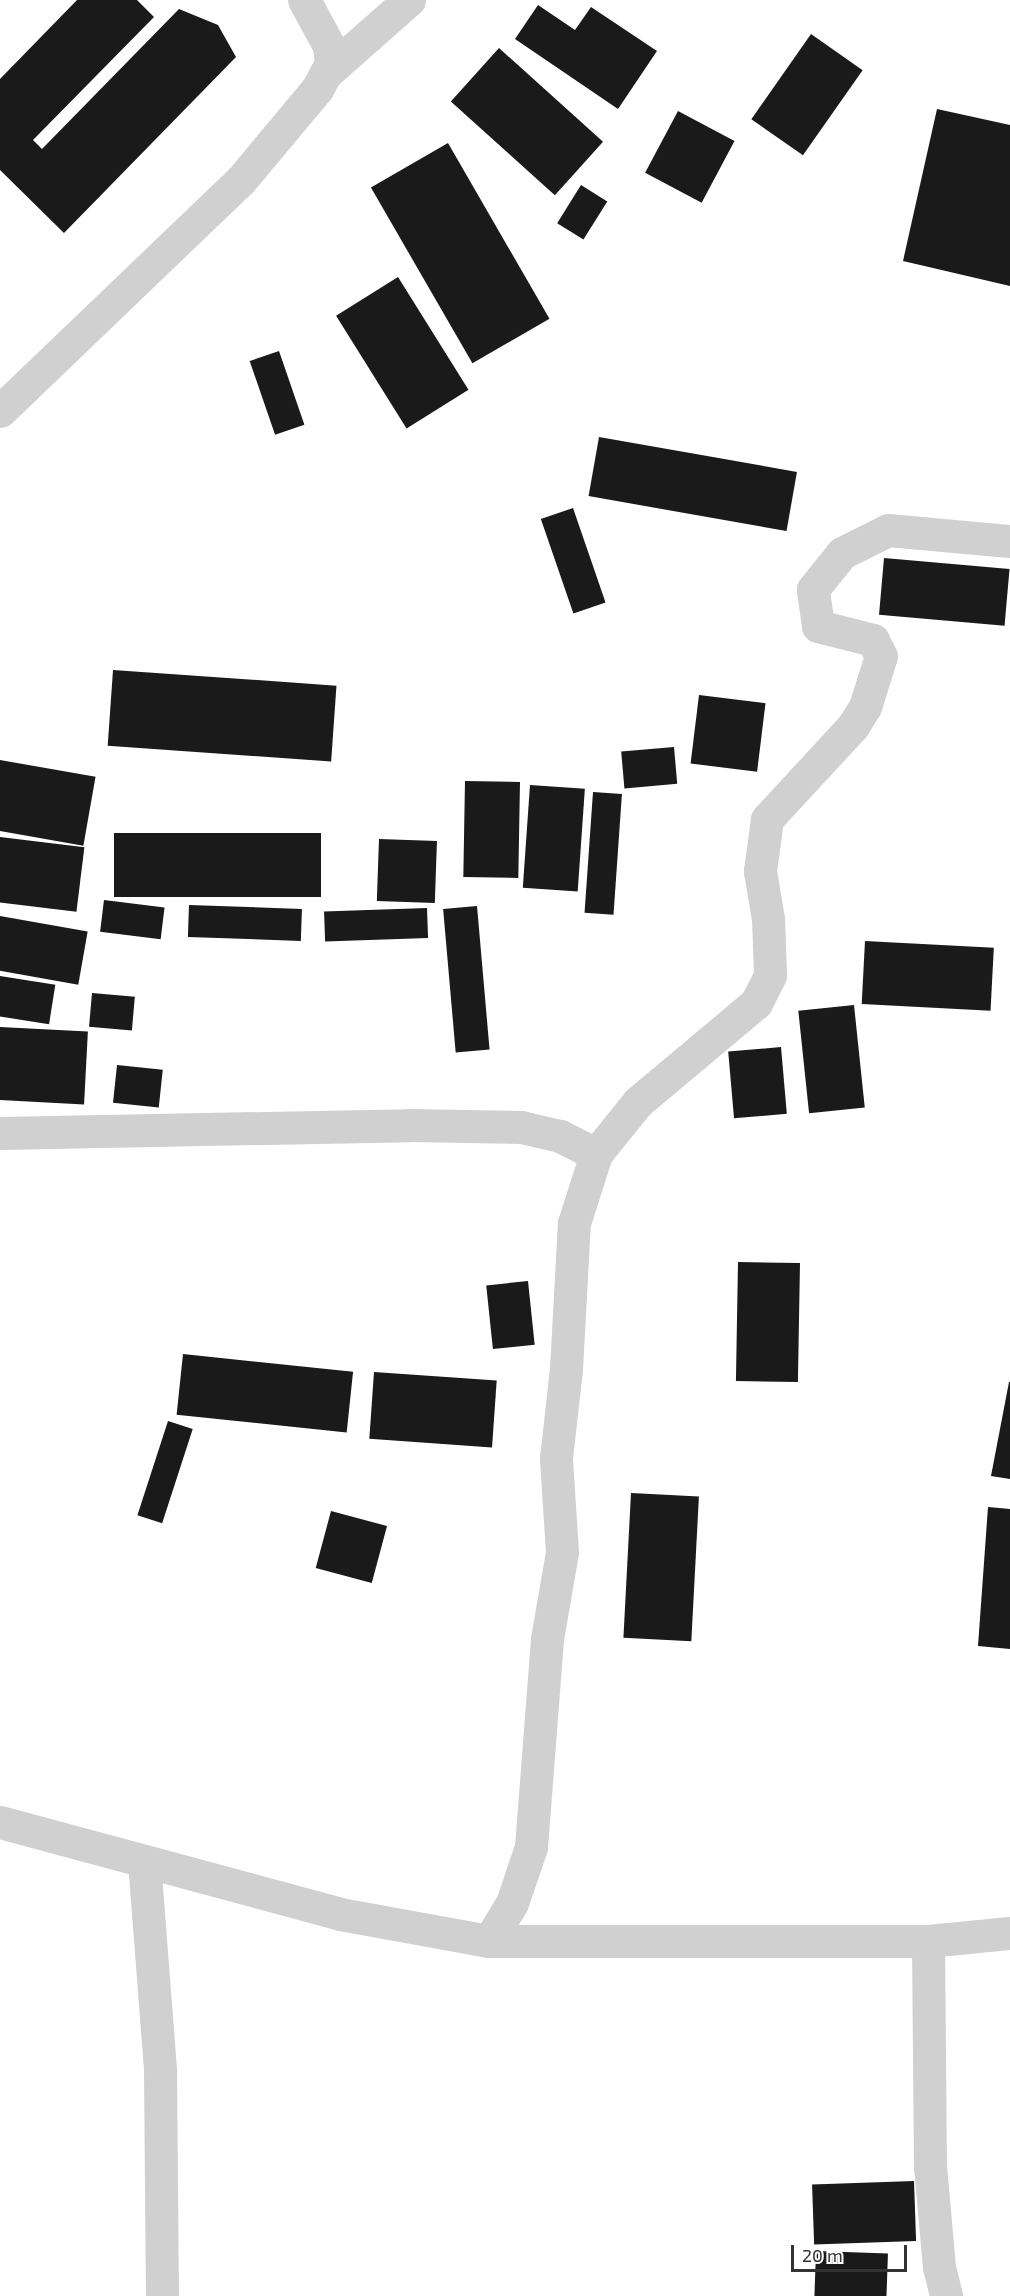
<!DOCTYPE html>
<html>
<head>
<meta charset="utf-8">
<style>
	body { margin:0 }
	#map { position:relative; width:1010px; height:2296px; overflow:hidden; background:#fff; font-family:"Exo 2",sans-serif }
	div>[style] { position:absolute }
	.building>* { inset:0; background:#1a1a1a; transform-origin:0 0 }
	.minor>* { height:33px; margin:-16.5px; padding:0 16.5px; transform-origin:16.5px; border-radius:16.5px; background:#d0d0d0 }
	span { translate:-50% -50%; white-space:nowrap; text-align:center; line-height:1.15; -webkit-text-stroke:6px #fff; paint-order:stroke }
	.scale { position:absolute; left:791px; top:2245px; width:116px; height:27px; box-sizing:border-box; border:3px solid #333; border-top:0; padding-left:8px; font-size:18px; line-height:21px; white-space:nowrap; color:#333; -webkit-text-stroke:4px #fff; paint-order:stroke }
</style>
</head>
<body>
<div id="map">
	<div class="building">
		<i style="clip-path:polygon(77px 0,137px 0,154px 17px,33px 140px,42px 149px,179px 9px,218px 25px,236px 57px,64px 233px,0 170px,0 79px)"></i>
		<i style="clip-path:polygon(538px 5px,575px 30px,591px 7px,657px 51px,618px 109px,515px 39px)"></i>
		<i style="left:811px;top:34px;width:63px;height:104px;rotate:35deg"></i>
		<i style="left:499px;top:48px;width:140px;height:72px;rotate:42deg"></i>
		<i style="clip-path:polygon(937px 109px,1010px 125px,1010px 286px,903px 261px)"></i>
		<i style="left:678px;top:111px;width:64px;height:70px;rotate:28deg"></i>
		<i style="left:448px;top:143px;width:203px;height:89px;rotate:60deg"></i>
		<i style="left:581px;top:185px;width:31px;height:45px;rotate:32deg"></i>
		<i style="left:398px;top:277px;width:133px;height:73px;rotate:58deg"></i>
		<i style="left:279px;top:351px;width:78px;height:31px;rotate:71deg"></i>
		<i style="left:599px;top:437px;width:201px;height:60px;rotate:10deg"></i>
		<i style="left:573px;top:508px;width:100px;height:34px;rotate:71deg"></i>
		<i style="left:884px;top:558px;width:126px;height:57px;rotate:5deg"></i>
		<i style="left:113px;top:670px;width:224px;height:76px;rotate:4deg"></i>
		<i style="left:699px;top:695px;width:67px;height:69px;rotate:7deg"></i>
		<i style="left:674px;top:747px;width:37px;height:53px;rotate:85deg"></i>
		<i style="left:0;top:760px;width:97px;height:70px;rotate:10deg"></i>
		<i style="left:465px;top:781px;width:55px;height:96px;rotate:1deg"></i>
		<i style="left:530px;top:785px;width:55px;height:103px;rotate:4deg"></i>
		<i style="left:593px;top:792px;width:29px;height:121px;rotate:4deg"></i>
		<i style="left:114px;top:833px;width:207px;height:64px"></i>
		<i style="left:0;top:837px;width:85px;height:65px;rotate:7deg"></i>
		<i style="left:379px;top:839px;width:58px;height:62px;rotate:2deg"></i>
		<i style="left:104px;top:900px;width:61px;height:32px;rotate:7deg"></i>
		<i style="left:189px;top:905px;width:113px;height:32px;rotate:2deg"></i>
		<i style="left:477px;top:906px;width:144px;height:34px;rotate:85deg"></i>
		<i style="left:427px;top:908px;width:30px;height:103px;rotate:88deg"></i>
		<i style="left:0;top:916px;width:89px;height:54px;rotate:10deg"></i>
		<i style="left:865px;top:941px;width:129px;height:63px;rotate:3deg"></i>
		<i style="left:0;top:976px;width:56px;height:40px;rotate:9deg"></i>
		<i style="left:92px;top:993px;width:43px;height:34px;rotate:5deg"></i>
		<i style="left:854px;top:1005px;width:103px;height:56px;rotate:84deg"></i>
		<i style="left:0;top:1027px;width:88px;height:73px;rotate:3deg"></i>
		<i style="left:781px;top:1047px;width:67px;height:53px;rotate:85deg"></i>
		<i style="left:117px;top:1065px;width:46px;height:38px;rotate:6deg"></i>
		<i style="left:738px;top:1262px;width:62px;height:119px;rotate:1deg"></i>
		<i style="left:528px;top:1281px;width:64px;height:42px;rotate:84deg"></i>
		<i style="left:183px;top:1354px;width:171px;height:61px;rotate:6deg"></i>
		<i style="left:374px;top:1372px;width:123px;height:67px;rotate:4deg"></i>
		<i style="clip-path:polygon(1009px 1382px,1010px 1382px,1010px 1479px,991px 1476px)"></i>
		<i style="left:168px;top:1421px;width:26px;height:99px;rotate:18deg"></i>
		<i style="left:631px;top:1493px;width:68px;height:145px;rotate:3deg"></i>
		<i style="clip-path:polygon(988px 1507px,1010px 1509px,1010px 1649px,978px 1646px)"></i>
		<i style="left:331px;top:1511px;width:58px;height:59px;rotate:15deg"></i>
		<i style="left:914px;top:2181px;width:60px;height:102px;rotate:88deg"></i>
		<i style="left:816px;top:2251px;width:72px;height:45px;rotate:2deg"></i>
	</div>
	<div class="minor">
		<i style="left:325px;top:74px;width:112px;rotate:-41.4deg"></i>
		<i style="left:0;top:411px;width:334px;rotate:-43.8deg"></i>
		<i style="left:241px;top:180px;width:119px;rotate:-50.1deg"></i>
		<i style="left:317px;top:89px;width:29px;rotate:-61deg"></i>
		<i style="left:331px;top:64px;width:18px;rotate:-96deg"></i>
		<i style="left:329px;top:46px;width:52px;rotate:-118.5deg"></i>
		<i style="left:0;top:1133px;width:409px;rotate:-1.1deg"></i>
		<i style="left:409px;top:1125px;width:112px;rotate:1deg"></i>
		<i style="left:521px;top:1127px;width:40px;rotate:13deg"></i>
		<i style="left:560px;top:1136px;width:40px;rotate:26.6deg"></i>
		<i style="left:0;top:1822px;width:352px;rotate:15.1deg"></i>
		<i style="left:340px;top:1914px;width:151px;rotate:10.3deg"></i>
		<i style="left:489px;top:1941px;width:439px"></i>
		<i style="left:928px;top:1941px;width:82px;rotate:-5.6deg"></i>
		<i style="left:144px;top:1861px;width:211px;rotate:85.6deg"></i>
		<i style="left:160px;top:2071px;width:225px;rotate:89.5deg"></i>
		<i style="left:489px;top:1941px;width:44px;rotate:-58.8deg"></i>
		<i style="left:512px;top:1903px;width:59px;rotate:-71.3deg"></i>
		<i style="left:531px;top:1847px;width:209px;rotate:-85.6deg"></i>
		<i style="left:547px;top:1639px;width:88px;rotate:-80.2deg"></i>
		<i style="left:562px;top:1552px;width:94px;rotate:-93.7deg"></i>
		<i style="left:556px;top:1458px;width:90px;rotate:-83.6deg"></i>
		<i style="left:566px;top:1369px;width:146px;rotate:-86.9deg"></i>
		<i style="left:574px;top:1223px;width:72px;rotate:-72.3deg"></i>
		<i style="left:596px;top:1154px;width:67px;rotate:-51.1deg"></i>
		<i style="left:638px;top:1102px;width:154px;rotate:-40deg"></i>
		<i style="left:756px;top:1003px;width:31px;rotate:-63deg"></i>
		<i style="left:770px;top:975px;width:56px;rotate:-92deg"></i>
		<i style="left:768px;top:919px;width:49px;rotate:-99.5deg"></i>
		<i style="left:760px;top:871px;width:52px;rotate:-82.3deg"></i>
		<i style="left:767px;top:819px;width:127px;rotate:-47.2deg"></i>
		<i style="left:853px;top:726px;width:22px;rotate:-58deg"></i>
		<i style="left:865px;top:707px;width:53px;rotate:-72.6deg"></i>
		<i style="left:881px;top:656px;width:18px;rotate:-117deg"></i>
		<i style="left:873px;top:640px;width:57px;rotate:-165.7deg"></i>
		<i style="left:818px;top:626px;width:37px;rotate:-98deg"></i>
		<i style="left:813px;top:589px;width:46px;rotate:-51.1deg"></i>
		<i style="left:842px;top:553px;width:51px;rotate:-26.6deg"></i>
		<i style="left:888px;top:530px;width:122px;rotate:5.2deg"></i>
		<i style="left:928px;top:1941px;width:225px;rotate:89.5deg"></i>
		<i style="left:930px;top:2166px;width:101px;rotate:84.9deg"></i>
		<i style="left:939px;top:2267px;width:30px;rotate:76deg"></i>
	</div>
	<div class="scale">20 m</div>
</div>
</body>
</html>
